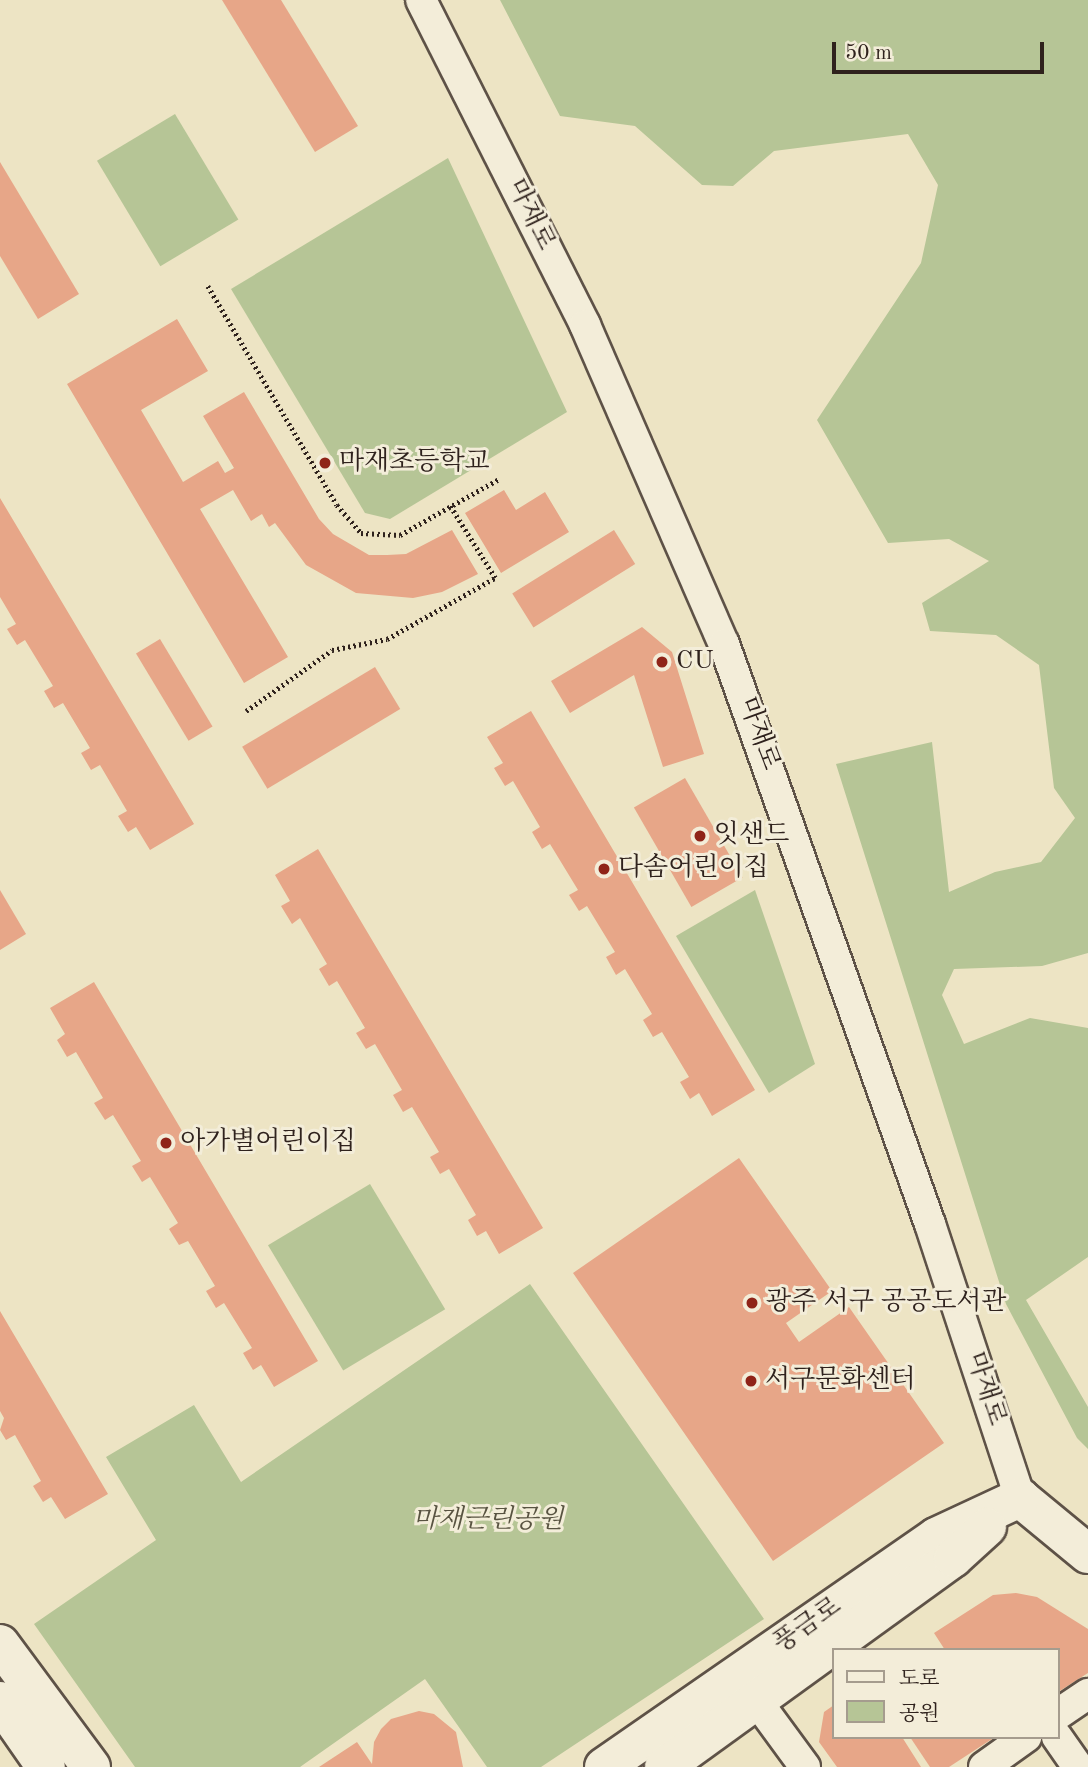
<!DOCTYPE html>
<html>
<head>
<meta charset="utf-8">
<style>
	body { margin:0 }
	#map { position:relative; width:1088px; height:1767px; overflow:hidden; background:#ede4c4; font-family:"Old Standard TT","Noto Serif KR",serif }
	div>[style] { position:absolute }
	.green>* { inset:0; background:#b6c596; transform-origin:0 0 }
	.building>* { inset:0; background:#e7a688; transform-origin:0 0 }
	.path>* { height:4.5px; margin-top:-2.25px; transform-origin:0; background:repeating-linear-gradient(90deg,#2f221d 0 2px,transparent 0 5.5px) }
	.roads { filter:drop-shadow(2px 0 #5e5247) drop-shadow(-2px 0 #5e5247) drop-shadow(0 2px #5e5247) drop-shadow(0 -2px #5e5247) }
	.street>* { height:30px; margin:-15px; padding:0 15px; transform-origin:15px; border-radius:15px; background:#f3edd9 }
	.secondary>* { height:38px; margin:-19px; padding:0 19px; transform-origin:19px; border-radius:19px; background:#f3edd9 }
	.dots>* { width:19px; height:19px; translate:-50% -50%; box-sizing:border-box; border:4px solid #f3edd9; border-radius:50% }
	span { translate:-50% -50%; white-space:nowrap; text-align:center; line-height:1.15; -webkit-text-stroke:6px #f3edd9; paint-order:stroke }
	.street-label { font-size:26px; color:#2f221d }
	.poi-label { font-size:26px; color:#2f221d }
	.left { translate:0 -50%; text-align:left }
	.park-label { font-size:26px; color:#585341; font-style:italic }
	.legend { position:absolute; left:832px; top:1648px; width:228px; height:91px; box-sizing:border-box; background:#f3edd9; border:2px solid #a59c8e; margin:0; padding:9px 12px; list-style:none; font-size:21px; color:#2f221d }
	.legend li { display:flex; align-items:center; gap:14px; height:35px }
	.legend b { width:35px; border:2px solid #a59c8e }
	.scale { position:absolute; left:832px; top:42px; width:212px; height:32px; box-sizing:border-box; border:4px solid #2f221d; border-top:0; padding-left:9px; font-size:21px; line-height:24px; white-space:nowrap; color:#2f221d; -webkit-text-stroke:5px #f3edd9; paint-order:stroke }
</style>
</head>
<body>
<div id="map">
	<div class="green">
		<i style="clip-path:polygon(500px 0,1088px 0,1088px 953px,1042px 966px,954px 969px,942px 995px,964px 1044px,1030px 1018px,1088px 1028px,1088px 1257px,1026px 1300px,1088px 1407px,1088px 1449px,1077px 1438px,1006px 1304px,836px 764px,932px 742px,949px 892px,995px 872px,1041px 862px,1075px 818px,1054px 788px,1039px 665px,996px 635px,930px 631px,922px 603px,989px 561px,949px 539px,888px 543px,817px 420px,921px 263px,938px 185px,908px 134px,774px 151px,733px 186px,702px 185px,635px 126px,560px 116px)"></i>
		<i style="left:175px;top:114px;width:123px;height:91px;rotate:59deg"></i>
		<i style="clip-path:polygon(448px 158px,567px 412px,390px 519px,365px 513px,231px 289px)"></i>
		<i style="clip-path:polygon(755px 890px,815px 1064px,769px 1093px,676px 936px)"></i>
		<i style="left:370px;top:1184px;width:146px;height:119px;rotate:59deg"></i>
		<i style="clip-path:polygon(530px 1284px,764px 1619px,541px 1767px,487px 1767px,425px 1679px,300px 1767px,135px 1767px,34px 1624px,156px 1540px,106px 1457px,194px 1405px,241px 1482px)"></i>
	</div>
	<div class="building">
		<i style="clip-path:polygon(222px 0,281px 0,358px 126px,315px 152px)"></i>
		<i style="clip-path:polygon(0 162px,79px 294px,38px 319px,0 256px)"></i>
		<i style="clip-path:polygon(177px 319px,208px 371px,141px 410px,183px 482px,218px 461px,225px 473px,234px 468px,203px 416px,244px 392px,319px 519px,333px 534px,369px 555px,387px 555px,406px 554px,452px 530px,478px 574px,442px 592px,413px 598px,356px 593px,306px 565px,275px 523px,269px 527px,262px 514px,251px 521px,233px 490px,200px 509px,288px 657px,244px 683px,67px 384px)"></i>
		<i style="clip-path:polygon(504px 490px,516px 510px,545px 492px,569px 532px,501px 573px,465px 513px)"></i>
		<i style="clip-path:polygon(0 498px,194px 824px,150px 850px,136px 827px,128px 832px,118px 816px,127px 811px,100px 765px,91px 770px,81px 753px,90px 748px,63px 703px,54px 708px,44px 691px,53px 686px,25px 640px,17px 645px,7px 629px,16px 624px,0 597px)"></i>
		<i style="left:614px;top:530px;width:40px;height:120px;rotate:58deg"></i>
		<i style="clip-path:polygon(642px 627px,672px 652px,704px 754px,663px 767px,634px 675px,570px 713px,551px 681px)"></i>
		<i style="left:160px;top:639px;width:102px;height:28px;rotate:59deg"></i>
		<i style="left:375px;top:667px;width:49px;height:155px;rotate:59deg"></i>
		<i style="clip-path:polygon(531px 711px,755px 1090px,712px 1116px,699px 1093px,690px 1099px,680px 1082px,689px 1077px,662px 1032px,653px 1037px,643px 1020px,652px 1014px,625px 969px,616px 975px,606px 957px,615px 952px,587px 906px,579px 911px,569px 895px,578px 890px,550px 844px,542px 849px,532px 832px,540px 827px,513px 781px,505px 786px,494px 768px,503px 763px,487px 737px)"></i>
		<i style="left:685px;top:778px;width:115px;height:59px;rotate:60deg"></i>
		<i style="clip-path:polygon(318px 849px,543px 1228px,499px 1254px,486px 1231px,477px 1236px,468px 1220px,476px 1215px,449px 1169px,440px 1174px,430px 1157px,439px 1152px,412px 1107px,403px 1112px,393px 1095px,402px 1090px,375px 1044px,366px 1049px,356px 1033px,365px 1028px,337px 981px,329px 986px,319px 969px,327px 964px,300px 918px,292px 924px,281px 906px,290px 901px,275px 875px)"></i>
		<i style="clip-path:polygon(0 890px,26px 934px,0 950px)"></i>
		<i style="clip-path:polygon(94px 982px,318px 1361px,274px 1387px,261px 1365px,253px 1370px,243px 1353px,252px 1348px,224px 1303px,216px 1308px,206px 1291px,215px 1286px,188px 1241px,179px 1245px,169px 1229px,178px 1223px,150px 1177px,142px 1182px,132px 1166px,141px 1161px,113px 1115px,105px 1120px,94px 1103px,103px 1098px,76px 1052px,67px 1057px,57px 1040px,65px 1034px,50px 1008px)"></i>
		<i style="clip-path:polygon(739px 1158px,832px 1291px,786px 1323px,799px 1342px,849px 1307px,944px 1443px,773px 1561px,573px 1273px)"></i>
		<i style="clip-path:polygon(0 1311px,108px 1494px,65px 1519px,51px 1497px,43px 1502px,33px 1486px,41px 1481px,15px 1435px,6px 1440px,0 1430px,4px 1418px,0 1411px)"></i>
		<i style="clip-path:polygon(1016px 1593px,1037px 1597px,1088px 1629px,1088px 1673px,1058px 1692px,1058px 1650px,945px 1650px,934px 1633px,993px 1595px)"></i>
		<i style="clip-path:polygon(834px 1705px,834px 1737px,902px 1737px,921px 1767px,837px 1767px,819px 1742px,824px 1712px)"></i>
		<i style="clip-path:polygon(419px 1711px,434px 1714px,456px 1732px,463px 1767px,319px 1767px,357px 1742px,372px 1764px,374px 1742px,381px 1729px,391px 1719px)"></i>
		<i style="clip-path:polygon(910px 1737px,995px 1737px,949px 1767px,930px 1767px)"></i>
	</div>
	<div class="path">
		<i style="left:208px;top:286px;width:254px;rotate:59.5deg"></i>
		<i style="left:337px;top:505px;width:37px;rotate:49deg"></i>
		<i style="left:361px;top:533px;width:39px;rotate:3deg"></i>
		<i style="left:400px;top:535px;width:114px;rotate:-29.5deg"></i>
		<i style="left:246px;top:711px;width:105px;rotate:-35.3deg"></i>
		<i style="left:332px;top:650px;width:56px;rotate:-11.3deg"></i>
		<i style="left:387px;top:639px;width:124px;rotate:-29.5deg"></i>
		<i style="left:495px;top:578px;width:85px;rotate:-122deg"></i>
	</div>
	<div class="roads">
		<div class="street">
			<i style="left:421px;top:0;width:364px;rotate:63.2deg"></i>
			<i style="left:585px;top:325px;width:348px;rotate:66.5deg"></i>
			<i style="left:724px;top:644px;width:615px;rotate:70.45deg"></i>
			<i style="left:930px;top:1224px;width:288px;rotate:71.8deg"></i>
			<i style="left:756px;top:1700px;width:83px;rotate:53.8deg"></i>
			<i style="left:1058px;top:1714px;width:36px;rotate:-34deg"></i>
			<i style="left:1057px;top:1737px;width:37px;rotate:55deg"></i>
			<i style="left:984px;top:1767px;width:52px;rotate:-35.5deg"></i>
		</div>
		<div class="secondary">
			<i style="left:1020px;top:1498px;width:88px;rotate:39.5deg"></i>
			<i style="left:0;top:1644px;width:153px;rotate:53.5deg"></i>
			<i style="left:0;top:1701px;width:80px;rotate:55.1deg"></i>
			<i style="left:604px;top:1767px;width:404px;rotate:-34.7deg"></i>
			<i style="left:936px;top:1537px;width:93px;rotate:-24.9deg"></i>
			<i style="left:664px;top:1767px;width:357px;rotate:-35.9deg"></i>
			<i style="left:953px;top:1558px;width:46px;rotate:-42.4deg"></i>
		</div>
	</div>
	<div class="dots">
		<i style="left:325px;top:463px;background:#8f2418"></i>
		<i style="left:662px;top:662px;background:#8f2418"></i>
		<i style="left:700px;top:836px;background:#8f2418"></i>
		<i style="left:604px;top:869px;background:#8f2418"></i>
		<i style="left:166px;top:1143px;background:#8f2418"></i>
		<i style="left:752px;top:1303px;background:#8f2418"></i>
		<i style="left:751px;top:1381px;background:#8f2418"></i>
	</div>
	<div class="street-label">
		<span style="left:530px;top:215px;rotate:64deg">마재로</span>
		<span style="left:758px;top:734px;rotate:70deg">마재로</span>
		<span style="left:985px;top:1389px;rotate:72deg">마재로</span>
		<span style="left:808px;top:1626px;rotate:-35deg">풍금로</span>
	</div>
	<div class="poi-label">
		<span class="left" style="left:339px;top:463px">마재초등학교</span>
		<span class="left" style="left:676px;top:662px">CU</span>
		<span class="left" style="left:714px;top:836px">잇샌드</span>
		<span class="left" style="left:618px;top:869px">다솜어린이집</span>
		<span class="left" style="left:180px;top:1143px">아가별어린이집</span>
		<span class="left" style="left:766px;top:1303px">광주 서구 공공도서관</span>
		<span class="left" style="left:765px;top:1381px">서구문화센터</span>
	</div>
	<div class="park-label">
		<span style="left:488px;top:1521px">마재근린공원</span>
	</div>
	<ul class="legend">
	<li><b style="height:9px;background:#f3edd9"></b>도로</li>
	<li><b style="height:19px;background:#b6c596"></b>공원</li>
	</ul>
	<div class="scale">50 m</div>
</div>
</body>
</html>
